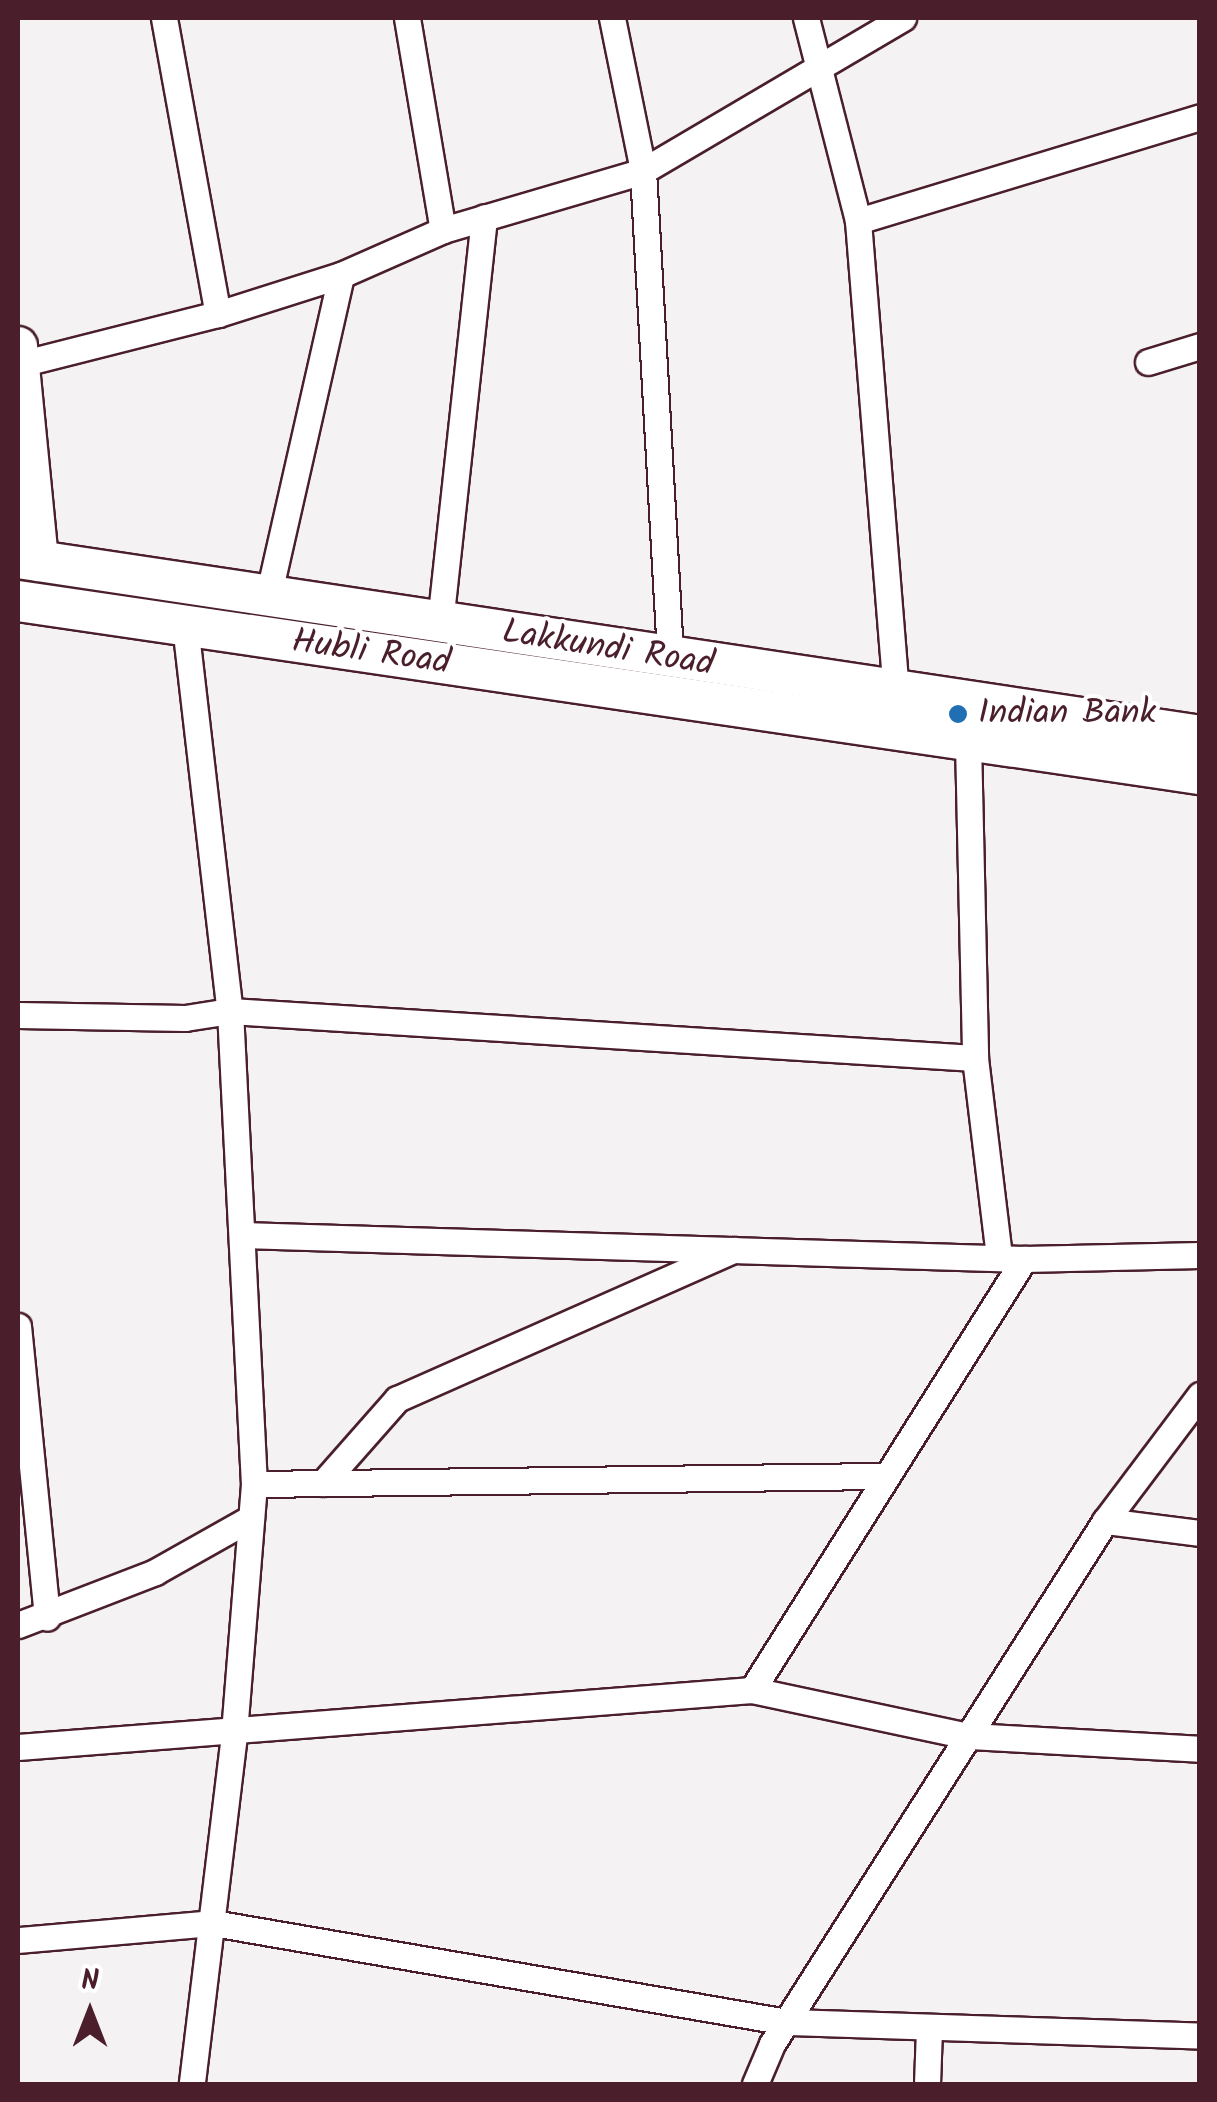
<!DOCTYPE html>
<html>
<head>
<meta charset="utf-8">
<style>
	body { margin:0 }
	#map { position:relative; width:1217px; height:2102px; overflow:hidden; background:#f4f2f2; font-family:Kalam,sans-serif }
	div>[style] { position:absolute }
	.roads { filter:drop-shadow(2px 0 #4a1f2b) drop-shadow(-2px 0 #4a1f2b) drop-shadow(0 2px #4a1f2b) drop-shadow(0 -2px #4a1f2b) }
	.street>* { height:25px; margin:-12.5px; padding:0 12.5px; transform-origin:12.5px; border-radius:12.5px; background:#fff }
	.secondary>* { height:38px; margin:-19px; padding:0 19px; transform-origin:19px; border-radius:19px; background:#fff }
	.primary>* { height:40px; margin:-20px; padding:0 20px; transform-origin:20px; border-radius:20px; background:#fff }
	.dots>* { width:28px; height:28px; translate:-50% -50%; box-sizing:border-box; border:5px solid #fff; border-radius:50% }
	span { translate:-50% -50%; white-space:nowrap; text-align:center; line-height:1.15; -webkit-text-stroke:8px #fff; paint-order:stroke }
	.street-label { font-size:35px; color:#4a1f2b }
	.poi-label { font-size:35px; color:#4a1f2b }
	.left { translate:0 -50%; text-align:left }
	.frame { position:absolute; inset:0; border:20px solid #4a1f2b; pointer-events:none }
	.north { position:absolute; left:40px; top:1962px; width:100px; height:100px; -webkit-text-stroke:8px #fff; paint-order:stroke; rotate:0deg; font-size:28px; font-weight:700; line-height:40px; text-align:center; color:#4a1f2b }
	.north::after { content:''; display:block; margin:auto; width:35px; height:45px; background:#4a1f2b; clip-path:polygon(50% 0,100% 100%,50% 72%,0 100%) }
</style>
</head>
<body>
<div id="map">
	<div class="roads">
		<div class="street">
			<i style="left:164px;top:18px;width:301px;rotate:79.7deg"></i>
			<i style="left:407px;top:18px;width:215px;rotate:80.4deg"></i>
			<i style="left:612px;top:18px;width:156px;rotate:78.5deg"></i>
			<i style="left:643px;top:171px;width:488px;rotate:86.8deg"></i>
			<i style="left:806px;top:18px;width:210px;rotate:75.6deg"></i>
			<i style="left:858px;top:221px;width:473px;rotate:85.4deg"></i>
			<i style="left:858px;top:221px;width:357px;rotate:-16.9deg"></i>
			<i style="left:1148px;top:362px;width:54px;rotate:-17.1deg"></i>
			<i style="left:20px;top:364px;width:204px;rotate:-14.2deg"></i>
			<i style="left:218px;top:314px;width:129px;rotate:-17.6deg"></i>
			<i style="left:341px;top:275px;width:111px;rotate:-23.8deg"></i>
			<i style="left:443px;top:230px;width:209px;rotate:-16.4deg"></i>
			<i style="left:643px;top:171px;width:302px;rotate:-30.5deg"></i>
			<i style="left:268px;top:597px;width:330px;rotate:-77.2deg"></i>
			<i style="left:440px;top:623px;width:408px;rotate:-83.8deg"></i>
			<i style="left:185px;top:625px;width:389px;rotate:83.4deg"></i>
			<i style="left:230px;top:1011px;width:474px;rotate:87.1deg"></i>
			<i style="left:254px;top:1484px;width:252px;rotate:94.6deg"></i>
			<i style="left:234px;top:1735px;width:352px;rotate:96.9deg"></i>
			<i style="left:968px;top:742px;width:316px;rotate:88.7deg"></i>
			<i style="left:975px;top:1058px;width:200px;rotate:83.1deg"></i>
			<i style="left:18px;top:1015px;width:167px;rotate:1deg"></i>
			<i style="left:185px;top:1018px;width:46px;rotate:-8.8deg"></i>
			<i style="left:230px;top:1011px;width:746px;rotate:3.61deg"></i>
			<i style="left:242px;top:1235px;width:782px;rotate:1.76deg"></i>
			<i style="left:1024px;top:1259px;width:176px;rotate:-1.3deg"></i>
			<i style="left:18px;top:1326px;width:293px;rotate:84.3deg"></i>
			<i style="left:323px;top:1483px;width:112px;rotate:-48.6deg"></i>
			<i style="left:397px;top:1399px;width:368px;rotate:-23.9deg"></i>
			<i style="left:254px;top:1484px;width:628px;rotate:-0.73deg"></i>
			<i style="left:1105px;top:1521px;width:96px;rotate:7.2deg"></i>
			<i style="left:18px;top:1625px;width:147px;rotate:-21.1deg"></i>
			<i style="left:155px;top:1572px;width:110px;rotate:-29.4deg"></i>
			<i style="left:752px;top:1690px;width:510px;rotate:-57.74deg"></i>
			<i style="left:18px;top:1747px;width:736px;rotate:-4.44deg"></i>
			<i style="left:752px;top:1690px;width:222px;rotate:12deg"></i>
			<i style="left:969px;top:1736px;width:231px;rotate:3.2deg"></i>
			<i style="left:18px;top:1940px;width:196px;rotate:-5deg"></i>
			<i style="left:213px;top:1923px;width:582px;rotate:9.79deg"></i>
			<i style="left:787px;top:2022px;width:413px;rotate:1.9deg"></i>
			<i style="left:755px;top:2084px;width:43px;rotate:-67deg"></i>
			<i style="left:772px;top:2044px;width:620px;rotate:-57.51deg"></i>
			<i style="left:1105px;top:1521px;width:158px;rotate:-53deg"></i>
			<i style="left:927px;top:2084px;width:54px;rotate:-87.9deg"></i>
		</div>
		<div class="secondary">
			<i style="left:18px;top:346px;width:217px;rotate:84.4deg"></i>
		</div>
		<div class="primary">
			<i style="left:18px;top:558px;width:1195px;rotate:8.56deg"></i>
			<i style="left:18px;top:601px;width:1195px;rotate:8.33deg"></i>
		</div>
	</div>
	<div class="dots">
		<i style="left:958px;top:714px;background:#1f6fb2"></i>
	</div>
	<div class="street-label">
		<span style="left:608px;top:649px;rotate:9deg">Lakkundi Road</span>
		<span style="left:371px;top:653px;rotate:8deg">Hubli Road</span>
	</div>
	<div class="poi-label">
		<span class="left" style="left:978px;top:714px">Indian Bank</span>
	</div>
	<div class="frame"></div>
	<div class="north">N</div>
</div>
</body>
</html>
